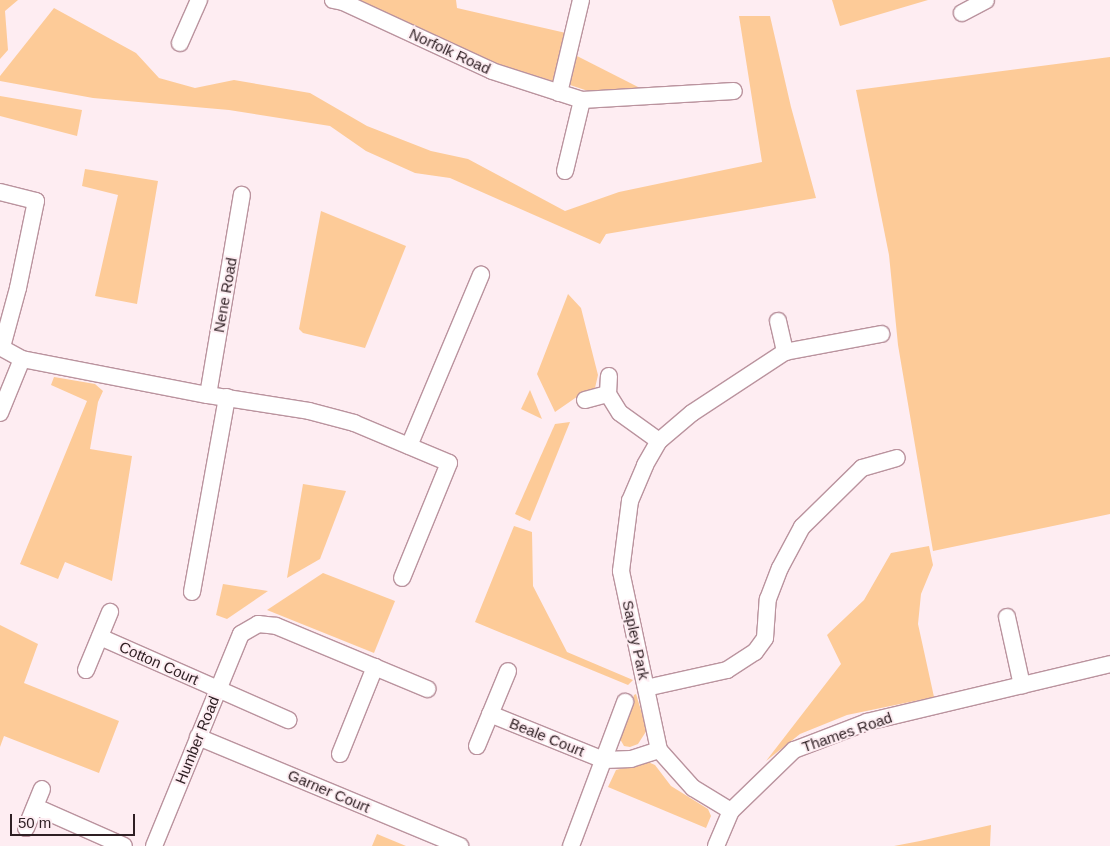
<!DOCTYPE html>
<html>
<head>
<meta charset="utf-8">
<style>
	body { margin:0 }
	#map { position:relative; width:1110px; height:846px; overflow:hidden; background:#feedf2; font-family:Arial,sans-serif }
	div>[style] { position:absolute }
	.green>* { inset:0; background:#fdcb98 }
	.roads { filter:drop-shadow(1px 0 #ba939e) drop-shadow(-1px 0 #ba939e) drop-shadow(0 1px #ba939e) drop-shadow(0 -1px #ba939e) }
	.minor>* { height:16px; margin:-8px; padding:0 8px; transform-origin:8px; border-radius:8px; background:#fff }
	span { translate:-50% -50%; white-space:nowrap; text-align:center; line-height:1.15; -webkit-text-stroke:4px #feedf2; paint-order:stroke }
	.street-label { font-size:15px; color:#2e1f23 }
	.scale { position:absolute; left:10px; top:814px; width:125px; height:22px; box-sizing:border-box; border:2px solid #2e1f23; border-top:0; padding-left:6px; font-size:15px; line-height:18px; white-space:nowrap; color:#2e1f23; -webkit-text-stroke:4px #feedf2; paint-order:stroke }
</style>
</head>
<body>
<div id="map">
	<div class="green">
		<i style="clip-path:polygon(0 0,18px 0,5px 11px,8px 50px,0 59px)"></i>
		<i style="clip-path:polygon(359px 0,456px 0,457px 8px,566px 33px,556px 82px,489px 61px)"></i>
		<i style="clip-path:polygon(832px 0,928px 0,840px 26px)"></i>
		<i style="clip-path:polygon(54px 8px,136px 53px,159px 78px,195px 88px,234px 80px,310px 93px,367px 126px,431px 151px,468px 159px,565px 211px,619px 192px,762px 162px,739px 16px,770px 16px,791px 107px,816px 198px,606px 234px,600px 244px,450px 178px,415px 173px,366px 151px,330px 126px,229px 110px,93px 98px,0 81px,0 76px)"></i>
		<i style="clip-path:polygon(577px 56px,640px 88px,588px 91px,570px 85px)"></i>
		<i style="clip-path:polygon(1110px 57px,1110px 514px,933px 551px,898px 345px,889px 255px,856px 90px)"></i>
		<i style="clip-path:polygon(0 96px,82px 110px,77px 136px,0 116px)"></i>
		<i style="clip-path:polygon(85px 169px,158px 181px,137px 304px,95px 296px,118px 195px,82px 186px)"></i>
		<i style="clip-path:polygon(321px 211px,406px 246px,365px 348px,303px 333px,299px 329px)"></i>
		<i style="clip-path:polygon(568px 294px,581px 308px,598px 375px,595px 388px,581px 394px,555px 412px,537px 374px)"></i>
		<i style="clip-path:polygon(54px 377px,95px 384px,103px 391px,98px 402px,90px 449px,132px 456px,112px 581px,65px 562px,58px 579px,20px 564px,87px 401px,51px 385px)"></i>
		<i style="clip-path:polygon(530px 390px,542px 419px,521px 409px)"></i>
		<i style="clip-path:polygon(570px 422px,530px 521px,515px 514px,555px 424px)"></i>
		<i style="clip-path:polygon(303px 484px,346px 491px,320px 559px,287px 578px)"></i>
		<i style="clip-path:polygon(514px 526px,532px 532px,533px 586px,567px 652px,633px 680px,628px 685px,475px 622px)"></i>
		<i style="clip-path:polygon(929px 546px,933px 565px,921px 594px,918px 624px,934px 697px,847px 715px,800px 734px,766px 761px,841px 664px,827px 635px,864px 600px,891px 553px)"></i>
		<i style="clip-path:polygon(323px 573px,395px 601px,374px 653px,267px 610px)"></i>
		<i style="clip-path:polygon(223px 584px,268px 591px,227px 619px,216px 615px)"></i>
		<i style="clip-path:polygon(0 625px,38px 644px,24px 683px,119px 721px,99px 773px,4px 736px,0 747px)"></i>
		<i style="clip-path:polygon(636px 694px,647px 730px,638px 744px,630px 747px,624px 746px,620px 739px,634px 695px)"></i>
		<i style="clip-path:polygon(648px 762px,655px 765px,671px 786px,708px 809px,711px 816px,706px 828px,608px 787px,616px 770px)"></i>
		<i style="clip-path:polygon(991px 825px,990px 846px,894px 846px,920px 841px)"></i>
		<i style="clip-path:polygon(377px 834px,406px 846px,372px 846px)"></i>
	</div>
	<div class="roads">
		<div class="minor">
			<i style="left:333px;top:0;width:10px;rotate:11deg"></i>
			<i style="left:343px;top:2px;width:164px;rotate:24.8deg"></i>
			<i style="left:492px;top:71px;width:95px;rotate:17.9deg"></i>
			<i style="left:582px;top:100px;width:152px;rotate:-3.4deg"></i>
			<i style="left:962px;top:13px;width:27px;rotate:-28deg"></i>
			<i style="left:180px;top:43px;width:47px;rotate:-66.2deg"></i>
			<i style="left:559px;top:93px;width:96px;rotate:-76.7deg"></i>
			<i style="left:565px;top:171px;width:73px;rotate:-76.5deg"></i>
			<i style="left:0;top:192px;width:37px;rotate:14deg"></i>
			<i style="left:36px;top:201px;width:89px;rotate:101.7deg"></i>
			<i style="left:18px;top:288px;width:61px;rotate:105.2deg"></i>
			<i style="left:778px;top:321px;width:32px;rotate:77deg"></i>
			<i style="left:0;top:347px;width:25px;rotate:29deg"></i>
			<i style="left:22px;top:359px;width:189px;rotate:11deg"></i>
			<i style="left:208px;top:395px;width:102px;rotate:9deg"></i>
			<i style="left:309px;top:411px;width:47px;rotate:14.9deg"></i>
			<i style="left:354px;top:423px;width:103px;rotate:22.8deg"></i>
			<i style="left:449px;top:463px;width:124px;rotate:112.2deg"></i>
			<i style="left:608px;top:394px;width:22px;rotate:58deg"></i>
			<i style="left:620px;top:413px;width:48px;rotate:35.7deg"></i>
			<i style="left:208px;top:395px;width:203px;rotate:-80.4deg"></i>
			<i style="left:585px;top:400px;width:24px;rotate:-15deg"></i>
			<i style="left:608px;top:394px;width:18px;rotate:-87deg"></i>
			<i style="left:0;top:413px;width:58px;rotate:-67.8deg"></i>
			<i style="left:409px;top:446px;width:186px;rotate:-67.2deg"></i>
			<i style="left:192px;top:592px;width:198px;rotate:-79.8deg"></i>
			<i style="left:1007px;top:617px;width:70px;rotate:77.6deg"></i>
			<i style="left:100px;top:637px;width:206px;rotate:23.8deg"></i>
			<i style="left:86px;top:670px;width:63px;rotate:-67.5deg"></i>
			<i style="left:646px;top:688px;width:83px;rotate:-12.5deg"></i>
			<i style="left:727px;top:670px;width:33px;rotate:-33deg"></i>
			<i style="left:755px;top:652px;width:17px;rotate:-54deg"></i>
			<i style="left:765px;top:638px;width:39px;rotate:-86deg"></i>
			<i style="left:768px;top:599px;width:33px;rotate:-69deg"></i>
			<i style="left:780px;top:568px;width:47px;rotate:-61.8deg"></i>
			<i style="left:802px;top:527px;width:84px;rotate:-44.5deg"></i>
			<i style="left:862px;top:468px;width:36px;rotate:-16deg"></i>
			<i style="left:490px;top:714px;width:123px;rotate:22deg"></i>
			<i style="left:604px;top:760px;width:27px;rotate:-2deg"></i>
			<i style="left:631px;top:759px;width:29px;rotate:-18deg"></i>
			<i style="left:198px;top:737px;width:284px;rotate:22.6deg"></i>
			<i style="left:477px;top:746px;width:81px;rotate:-67.5deg"></i>
			<i style="left:340px;top:754px;width:94px;rotate:-68.1deg"></i>
			<i style="left:36px;top:807px;width:96px;rotate:23.9deg"></i>
			<i style="left:731px;top:811px;width:44px;rotate:-148.8deg"></i>
			<i style="left:693px;top:788px;width:51px;rotate:-131.8deg"></i>
			<i style="left:659px;top:750px;width:183px;rotate:-102deg"></i>
			<i style="left:621px;top:571px;width:71px;rotate:-82.7deg"></i>
			<i style="left:630px;top:501px;width:39px;rotate:-67deg"></i>
			<i style="left:645px;top:465px;width:28px;rotate:-60deg"></i>
			<i style="left:659px;top:441px;width:43px;rotate:-40.3deg"></i>
			<i style="left:692px;top:413px;width:111px;rotate:-33.3deg"></i>
			<i style="left:785px;top:352px;width:98px;rotate:-10.6deg"></i>
			<i style="left:26px;top:828px;width:42px;rotate:-67.7deg"></i>
			<i style="left:154px;top:846px;width:229px;rotate:-67.7deg"></i>
			<i style="left:241px;top:634px;width:20px;rotate:-30deg"></i>
			<i style="left:258px;top:624px;width:18px;rotate:6deg"></i>
			<i style="left:276px;top:626px;width:164px;rotate:22.6deg"></i>
			<i style="left:571px;top:846px;width:154px;rotate:-69.4deg"></i>
			<i style="left:716px;top:846px;width:38px;rotate:-67deg"></i>
			<i style="left:731px;top:811px;width:88px;rotate:-44.1deg"></i>
			<i style="left:794px;top:750px;width:78px;rotate:-21deg"></i>
			<i style="left:867px;top:722px;width:250px;rotate:-13.4deg"></i>
		</div>
	</div>
	<div class="street-label">
		<span style="left:450px;top:51px;rotate:25deg">Norfolk Road</span>
		<span style="left:225px;top:295px;rotate:-80deg">Nene Road</span>
		<span style="left:636px;top:640px;rotate:78deg">Sapley Park</span>
		<span style="left:159px;top:663px;rotate:24deg">Cotton Court</span>
		<span style="left:847px;top:732px;rotate:-19deg">Thames Road</span>
		<span style="left:547px;top:737px;rotate:22deg">Beale Court</span>
		<span style="left:197px;top:740px;rotate:-68deg">Humber Road</span>
		<span style="left:329px;top:791px;rotate:23deg">Garner Court</span>
	</div>
	<div class="scale">50 m</div>
</div>
</body>
</html>
